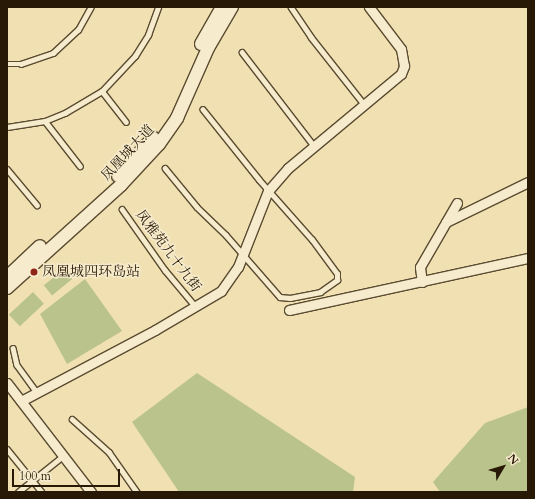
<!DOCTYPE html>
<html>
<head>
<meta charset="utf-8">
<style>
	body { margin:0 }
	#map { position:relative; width:535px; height:499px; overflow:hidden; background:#f1e1b2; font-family:Cardo,"Noto Serif SC",serif }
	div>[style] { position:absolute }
	.green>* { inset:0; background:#bac38c; transform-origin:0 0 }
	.roads { filter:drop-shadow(1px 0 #5a4b31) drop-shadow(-1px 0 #5a4b31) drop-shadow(0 1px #5a4b31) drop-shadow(0 -1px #5a4b31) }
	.service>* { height:4.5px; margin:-2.25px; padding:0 2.25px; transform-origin:2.25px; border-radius:2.25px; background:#f6eccd }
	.minor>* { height:9px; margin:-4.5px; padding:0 4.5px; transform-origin:4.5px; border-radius:4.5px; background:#f6eccd }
	.secondary>* { height:12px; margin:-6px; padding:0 6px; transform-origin:6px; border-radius:6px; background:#f6eccd }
	.dots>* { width:11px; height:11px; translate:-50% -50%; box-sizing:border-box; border:2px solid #f6eccd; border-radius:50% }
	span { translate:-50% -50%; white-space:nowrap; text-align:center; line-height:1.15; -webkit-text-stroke:3px #f6eccd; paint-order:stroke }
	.street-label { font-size:14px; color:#281906 }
	.poi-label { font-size:14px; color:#281906 }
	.left { translate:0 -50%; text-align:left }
	.frame { position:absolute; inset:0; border:8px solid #281906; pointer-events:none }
	.north { position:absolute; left:483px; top:447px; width:40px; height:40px; -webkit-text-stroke:3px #f6eccd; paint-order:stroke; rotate:52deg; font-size:11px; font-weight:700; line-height:16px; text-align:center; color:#281906 }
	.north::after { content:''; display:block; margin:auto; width:14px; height:18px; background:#281906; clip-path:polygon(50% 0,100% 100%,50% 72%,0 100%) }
	.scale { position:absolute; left:12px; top:469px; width:108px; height:18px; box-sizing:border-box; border:2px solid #281906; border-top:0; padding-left:5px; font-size:12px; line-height:14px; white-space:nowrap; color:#281906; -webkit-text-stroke:3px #f6eccd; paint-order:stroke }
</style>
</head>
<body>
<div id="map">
	<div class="green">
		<i style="left:64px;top:269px;width:13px;height:26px;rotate:51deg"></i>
		<i style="clip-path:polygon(85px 279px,122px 331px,67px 364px,40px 314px)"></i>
		<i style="left:33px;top:292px;width:16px;height:33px;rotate:47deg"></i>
		<i style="clip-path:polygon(197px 373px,355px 477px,353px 492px,179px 492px,132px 422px)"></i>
		<i style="clip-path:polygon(528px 407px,528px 492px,440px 492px,433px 482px,485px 423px)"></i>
	</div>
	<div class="roads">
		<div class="service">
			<i style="left:291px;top:7px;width:36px;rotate:56deg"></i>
			<i style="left:311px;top:37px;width:85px;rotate:51.7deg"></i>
			<i style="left:242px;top:52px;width:120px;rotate:52.5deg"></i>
			<i style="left:7px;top:64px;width:14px"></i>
			<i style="left:21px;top:64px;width:34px;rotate:-19deg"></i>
			<i style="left:53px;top:53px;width:34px;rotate:-43deg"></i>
			<i style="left:78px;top:30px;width:26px;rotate:-61deg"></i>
			<i style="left:102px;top:91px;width:39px;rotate:52deg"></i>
			<i style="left:45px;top:121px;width:57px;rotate:52.1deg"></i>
			<i style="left:7px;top:127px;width:38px;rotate:-9deg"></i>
			<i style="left:45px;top:121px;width:22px;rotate:-22deg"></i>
			<i style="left:65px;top:113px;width:43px;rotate:-30.7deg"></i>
			<i style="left:102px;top:91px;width:48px;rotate:-46.7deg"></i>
			<i style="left:135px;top:56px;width:25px;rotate:-58deg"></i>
			<i style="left:148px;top:35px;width:30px;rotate:-70deg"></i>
			<i style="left:165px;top:168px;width:50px;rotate:50.6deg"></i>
			<i style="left:197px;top:207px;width:40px;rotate:44deg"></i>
			<i style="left:226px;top:235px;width:82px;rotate:48.9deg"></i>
			<i style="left:280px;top:297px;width:10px;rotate:6deg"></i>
			<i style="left:290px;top:298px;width:31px;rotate:-11deg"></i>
			<i style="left:320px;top:292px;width:21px;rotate:-35deg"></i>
			<i style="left:337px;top:280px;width:6px;rotate:-90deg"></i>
			<i style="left:337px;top:274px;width:42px;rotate:-126.3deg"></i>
			<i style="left:312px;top:240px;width:80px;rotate:-131.5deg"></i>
			<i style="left:259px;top:180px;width:90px;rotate:-128.7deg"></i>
			<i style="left:7px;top:169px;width:47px;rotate:50.2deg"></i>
			<i style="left:122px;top:209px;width:75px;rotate:54.8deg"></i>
			<i style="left:165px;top:270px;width:48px;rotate:50deg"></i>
			<i style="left:13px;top:348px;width:17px;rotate:77deg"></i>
			<i style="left:17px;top:365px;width:34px;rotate:54deg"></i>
			<i style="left:72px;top:419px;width:50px;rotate:41.7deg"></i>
			<i style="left:109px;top:452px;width:49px;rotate:55deg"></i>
			<i style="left:7px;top:449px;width:55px;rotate:50.9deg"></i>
			<i style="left:18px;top:492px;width:58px;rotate:-38.7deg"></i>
		</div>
		<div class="minor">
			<i style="left:446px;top:222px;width:91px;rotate:-26deg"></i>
			<i style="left:422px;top:282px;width:15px;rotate:-98deg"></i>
			<i style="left:420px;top:267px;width:74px;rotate:-60deg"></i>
			<i style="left:289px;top:310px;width:245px;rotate:-12.3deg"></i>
			<i style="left:7px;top:383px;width:138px;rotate:52.4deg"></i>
			<i style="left:21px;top:401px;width:152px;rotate:-27.9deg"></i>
			<i style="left:155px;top:330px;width:77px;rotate:-30.6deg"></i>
			<i style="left:221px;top:291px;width:29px;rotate:-55deg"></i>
			<i style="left:238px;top:267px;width:82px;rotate:-68.5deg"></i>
			<i style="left:268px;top:191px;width:30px;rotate:-49deg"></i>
			<i style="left:288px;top:168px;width:147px;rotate:-39.8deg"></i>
			<i style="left:401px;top:74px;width:9px;rotate:-69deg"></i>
			<i style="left:404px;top:66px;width:17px;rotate:-100deg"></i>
			<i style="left:401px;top:49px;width:53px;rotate:-127.3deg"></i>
		</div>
		<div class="secondary">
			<i style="left:201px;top:44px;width:43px;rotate:-60.4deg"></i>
			<i style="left:118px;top:176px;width:52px;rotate:-47.4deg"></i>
			<i style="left:7px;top:277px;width:45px;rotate:-43.2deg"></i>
			<i style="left:7px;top:288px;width:154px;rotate:-42.1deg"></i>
			<i style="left:121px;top:185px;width:56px;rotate:-47.2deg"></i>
			<i style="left:159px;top:144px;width:32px;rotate:-55deg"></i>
			<i style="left:177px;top:118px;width:77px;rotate:-66.1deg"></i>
			<i style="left:208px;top:48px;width:48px;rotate:-59.7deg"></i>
		</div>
	</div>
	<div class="dots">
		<i style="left:34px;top:272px;background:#8f2418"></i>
	</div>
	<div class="street-label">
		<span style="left:128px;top:153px;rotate:-47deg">凤凰城大道</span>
		<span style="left:168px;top:251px;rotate:53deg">凤雅苑九十九街</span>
	</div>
	<div class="poi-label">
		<span class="left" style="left:42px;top:272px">凤凰城四环岛站</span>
	</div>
	<div class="frame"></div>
	<div class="north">N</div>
	<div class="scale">100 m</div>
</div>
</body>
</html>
